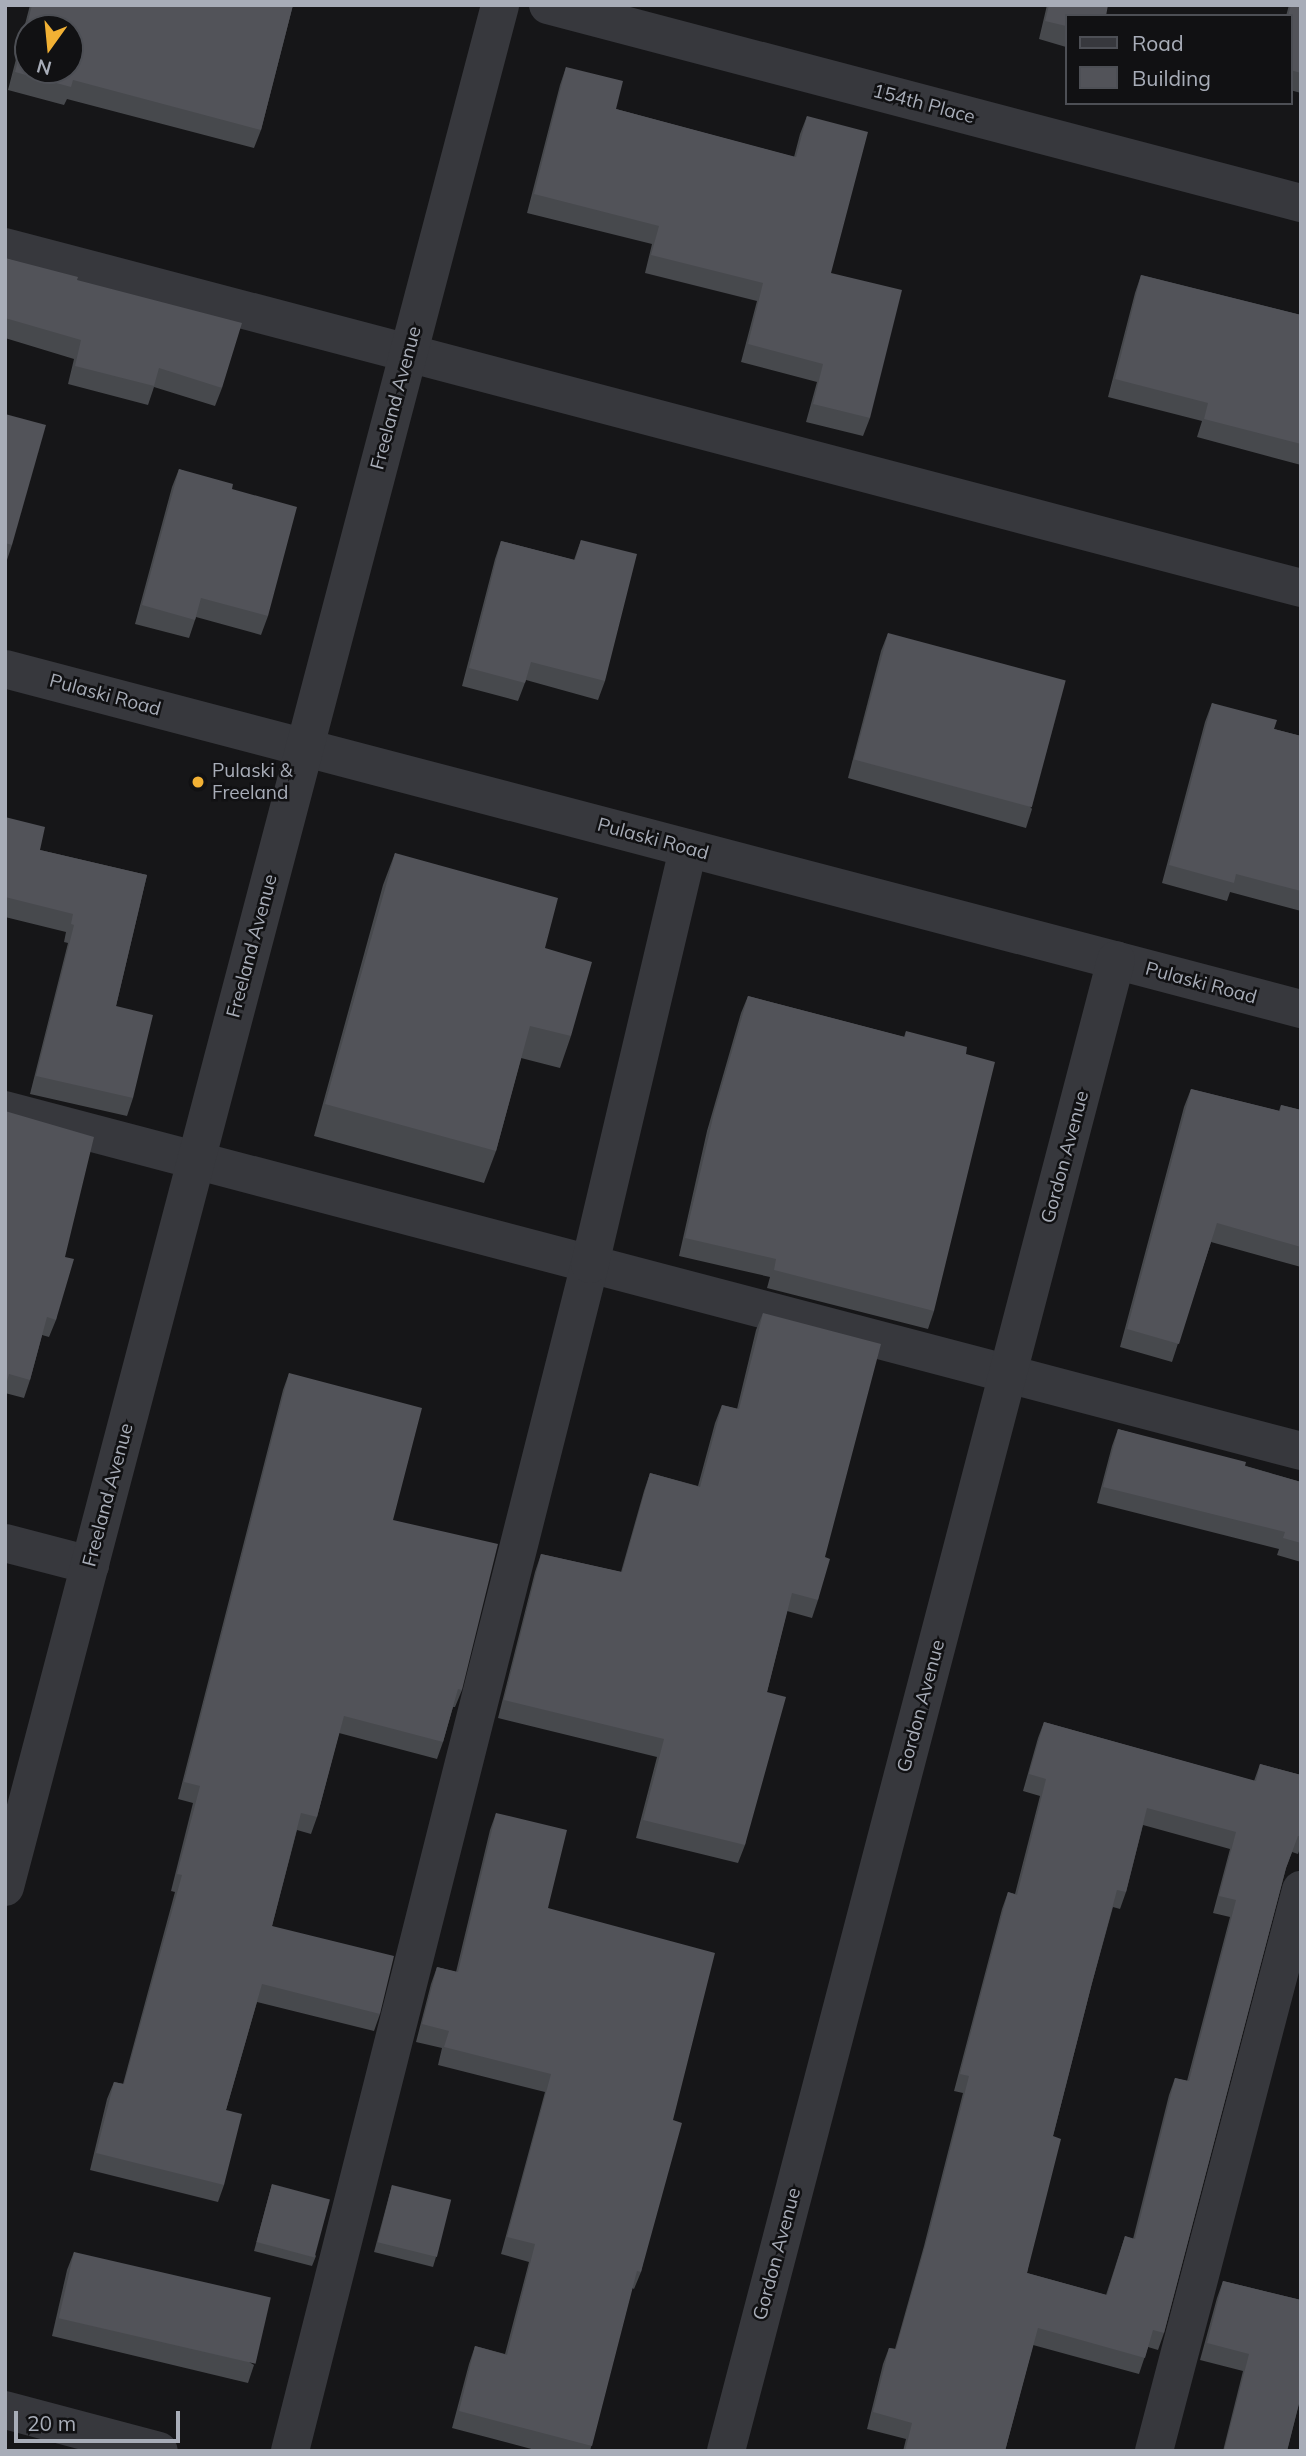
<!DOCTYPE html>
<html>
<head>
<meta charset="utf-8">
<style>
	body { margin:0 }
	#map { position:relative; width:1306px; height:2456px; overflow:hidden; background:#161618; font-family:Mulish,sans-serif }
	div>[style] { position:absolute }
	.minor>* { height:38px; margin:-19px; padding:0 19px; transform-origin:19px; border-radius:19px; background:#37383d }
	.wall>* { inset:0; background:#47494d }
	.building>* { inset:0; background:#525359; transform-origin:0 0 }
	.dots>* { width:19px; height:19px; translate:-50% -50%; box-sizing:border-box; border:4px solid #111113; border-radius:50% }
	span { translate:-50% -50%; white-space:nowrap; text-align:center; line-height:1.15; -webkit-text-stroke:5px #111113; paint-order:stroke }
	.street-label { font-size:19px; color:#a8adb8 }
	.poi-label { font-size:19px; color:#a8adb8 }
	.left { translate:0 -50%; text-align:left }
	.frame { position:absolute; inset:0; border:7px solid #a8adb8; pointer-events:none }
	.legend { position:absolute; left:1065px; top:14px; width:228px; height:91px; box-sizing:border-box; background:#111113; border:2px solid #4d4f55; margin:0; padding:9px 12px; list-style:none; font-size:21px; color:#a8adb8 }
	.legend li { display:flex; align-items:center; gap:14px; height:35px }
	.legend b { width:35px; border:2px solid #4d4f55 }
	.north { position:absolute; left:14px; top:14px; width:70px; height:70px; box-sizing:border-box; background:#111113; border:2px solid #4d4f55; border-radius:50%; rotate:195deg; font-size:19px; font-weight:700; line-height:28px; text-align:center; color:#a8adb8 }
	.north::after { content:''; display:block; margin:auto; width:24px; height:32px; background:#f2b134; clip-path:polygon(50% 0,100% 100%,50% 72%,0 100%) }
	.scale { position:absolute; left:14px; top:2411px; width:166px; height:32px; box-sizing:border-box; border:4px solid #a8adb8; border-top:0; padding-left:9px; font-size:21px; line-height:24px; white-space:nowrap; color:#a8adb8; -webkit-text-stroke:5px #111113; paint-order:stroke }
</style>
</head>
<body>
<div id="map">
	<div class="minor">
		<i style="left:548px;top:5px;width:779px;rotate:14.73deg"></i>
		<i style="left:5px;top:247px;width:1340px;rotate:14.74deg"></i>
		<i style="left:5px;top:669px;width:1340px;rotate:14.7deg"></i>
		<i style="left:5px;top:1110px;width:1340px;rotate:14.74deg"></i>
		<i style="left:5px;top:1543px;width:88px;rotate:14.5deg"></i>
		<i style="left:5px;top:1887px;width:1946px;rotate:-75.26deg"></i>
		<i style="left:5px;top:2410px;width:159px;rotate:14.9deg"></i>
		<i style="left:290px;top:2451px;width:1224px;rotate:-75.82deg"></i>
		<i style="left:590px;top:1264px;width:427px;rotate:-76.7deg"></i>
		<i style="left:726px;top:2451px;width:1541px;rotate:-75.34deg"></i>
		<i style="left:1154px;top:2451px;width:580px;rotate:-75.32deg"></i>
	</div>
	<div class="wall">
		<i style="clip-path:polygon(30px 5px,293px 5px,261px 130px,254px 148px,67px 99px,64px 105px,8px 90px)"></i>
		<i style="clip-path:polygon(1047px 5px,1108px 5px,1066px 16px,1066px 47px,1039px 39px)"></i>
		<i style="clip-path:polygon(1289px 5px,1301px 5px,1301px 93px,1290px 90px,1290px 16px,1286px 16px)"></i>
		<i style="clip-path:polygon(566px 67px,616px 109px,794px 157px,800px 134px,807px 116px,831px 273px,870px 418px,863px 436px,806px 422px,817px 382px,741px 362px,757px 301px,645px 273px,652px 244px,527px 213px,560px 85px)"></i>
		<i style="clip-path:polygon(5px 258px,77px 280px,222px 388px,215px 406px,154px 387px,148px 405px,68px 384px,74px 359px,5px 338px)"></i>
		<i style="clip-path:polygon(1141px 275px,1301px 315px,1301px 465px,1197px 437px,1202px 421px,1108px 397px,1135px 293px)"></i>
		<i style="clip-path:polygon(5px 414px,12px 545px,6px 563px,5px 563px)"></i>
		<i style="clip-path:polygon(179px 469px,232px 489px,268px 616px,261px 635px,196px 617px,189px 638px,135px 624px,172px 487px)"></i>
		<i style="clip-path:polygon(581px 540px,605px 681px,598px 700px,526px 680px,518px 701px,462px 686px,495px 559px,501px 541px,574px 560px)"></i>
		<i style="clip-path:polygon(888px 633px,1032px 809px,1026px 828px,848px 778px,881px 651px)"></i>
		<i style="clip-path:polygon(1212px 703px,1274px 729px,1301px 736px,1301px 911px,1230px 892px,1227px 901px,1162px 883px,1205px 722px)"></i>
		<i style="clip-path:polygon(5px 817px,40px 850px,147px 875px,116px 1006px,133px 1098px,127px 1116px,30px 1094px,68px 943px,64px 942px,66px 932px,5px 917px)"></i>
		<i style="clip-path:polygon(395px 853px,545px 948px,571px 1036px,560px 1068px,521px 1058px,496px 1151px,484px 1183px,314px 1136px,383px 885px)"></i>
		<i style="clip-path:polygon(748px 996px,904px 1037px,906px 1031px,934px 1311px,928px 1329px,767px 1288px,770px 1277px,679px 1256px,707px 1131px,741px 1013px)"></i>
		<i style="clip-path:polygon(1191px 1089px,1279px 1111px,1281px 1105px,1301px 1110px,1301px 1267px,1211px 1242px,1172px 1362px,1120px 1347px,1184px 1107px)"></i>
		<i style="clip-path:polygon(5px 1111px,65px 1257px,56px 1320px,49px 1337px,42px 1335px,30px 1380px,24px 1398px,5px 1393px)"></i>
		<i style="clip-path:polygon(763px 1313px,825px 1557px,818px 1600px,812px 1618px,787px 1611px,767px 1692px,745px 1845px,738px 1863px,636px 1838px,657px 1757px,498px 1718px,535px 1572px,541px 1554px,621px 1572px,644px 1491px,650px 1473px,698px 1486px,715px 1423px,722px 1405px,737px 1409px,756px 1330px)"></i>
		<i style="clip-path:polygon(289px 1373px,393px 1520px,462px 1690px,455px 1707px,453px 1707px,443px 1742px,437px 1759px,339px 1733px,317px 1817px,311px 1834px,297px 1830px,272px 1926px,380px 2014px,374px 2031px,257px 2002px,226px 2110px,224px 2185px,218px 2202px,90px 2170px,107px 2099px,114px 2082px,123px 2084px,175px 1892px,171px 1891px,193px 1803px,178px 1799px,283px 1390px)"></i>
		<i style="clip-path:polygon(1118px 1429px,1301px 1482px,1301px 1562px,1277px 1555px,1279px 1549px,1097px 1503px,1112px 1446px)"></i>
		<i style="clip-path:polygon(evenodd,1044px 1722px,1254px 1781px,1260px 1764px,1301px 1775px,1301px 1846px,1298px 1854px,1292px 1852px,1286px 1868px,1164px 2333px,1158px 2350px,1148px 2347px,1139px 2374px,1033px 2345px,1005px 2451px,903px 2451px,906px 2439px,867px 2429px,883px 2364px,889px 2348px,895px 2349px,924px 2246px,963px 2093px,954px 2091px,1002px 1909px,1008px 1892px,1015px 1894px,1040px 1796px,1023px 1791px,1038px 1738px,1044px 1722px,1143px 1825px,1230px 1849px,1213px 1913px,1230px 1917px,1187px 2081px,1175px 2078px,1169px 2095px,1133px 2239px,1125px 2236px,1106px 2295px,1027px 2273px,1053px 2136px,1092px 1983px,1113px 1907px,1120px 1909px,1126px 1892px,1143px 1825px)"></i>
		<i style="clip-path:polygon(496px 1813px,548px 1908px,673px 2120px,641px 2272px,634px 2289px,632px 2288px,590px 2451px,539px 2451px,452px 2428px,469px 2364px,475px 2346px,505px 2354px,529px 2262px,501px 2254px,545px 2092px,438px 2065px,442px 2048px,416px 2042px,431px 1984px,437px 1967px,456px 1972px,490px 1830px)"></i>
		<i style="clip-path:polygon(272px 2184px,316px 2256px,312px 2266px,254px 2251px)"></i>
		<i style="clip-path:polygon(392px 2185px,436px 2257px,433px 2267px,374px 2252px)"></i>
		<i style="clip-path:polygon(74px 2252px,254px 2365px,248px 2383px,52px 2336px,67px 2270px)"></i>
		<i style="clip-path:polygon(1223px 2281px,1301px 2300px,1301px 2403px,1299px 2403px,1287px 2451px,1223px 2451px,1243px 2371px,1200px 2360px,1217px 2298px)"></i>
	</div>
	<div class="building">
		<i style="clip-path:polygon(evenodd,32px 5px,293px 5px,261px 130px,73px 80px,71px 87px,15px 72px,32px 5px,28px 28px,70px 28px,70px 70px,28px 70px,28px 28px)"></i>
		<i style="clip-path:polygon(1049px 5px,1108px 5px,1106px 16px,1066px 16px,1066px 26px,1045px 21px)"></i>
		<i style="clip-path:polygon(1291px 5px,1301px 5px,1301px 73px,1290px 70px,1290px 16px,1288px 16px)"></i>
		<i style="clip-path:polygon(566px 67px,623px 81px,616px 109px,796px 157px,807px 116px,868px 132px,831px 273px,902px 290px,870px 418px,813px 404px,823px 364px,748px 344px,763px 283px,651px 255px,659px 226px,534px 194px)"></i>
		<i style="clip-path:polygon(5px 258px,78px 277px,77px 280px,242px 323px,222px 388px,159px 368px,154px 386px,75px 366px,81px 340px,5px 318px)"></i>
		<i style="clip-path:polygon(1141px 275px,1301px 315px,1301px 444px,1204px 419px,1208px 403px,1115px 379px)"></i>
		<i style="clip-path:polygon(5px 414px,46px 425px,12px 545px,5px 543px)"></i>
		<i style="clip-path:polygon(179px 469px,233px 484px,232px 489px,297px 507px,268px 616px,201px 598px,195px 620px,142px 605px)"></i>
		<i style="clip-path:polygon(581px 540px,637px 554px,605px 681px,531px 662px,525px 683px,469px 668px,501px 541px,575px 560px)"></i>
		<i style="left:888px;top:633px;width:184px;height:131px;rotate:15deg"></i>
		<i style="clip-path:polygon(1212px 703px,1277px 720px,1274px 729px,1301px 736px,1301px 891px,1236px 874px,1234px 883px,1169px 865px)"></i>
		<i style="clip-path:polygon(5px 817px,45px 827px,40px 850px,147px 875px,116px 1006px,153px 1015px,133px 1098px,36px 1076px,74px 925px,71px 924px,73px 914px,5px 897px)"></i>
		<i style="clip-path:polygon(395px 853px,558px 898px,545px 948px,592px 962px,571px 1036px,530px 1026px,496px 1151px,325px 1104px)"></i>
		<i style="clip-path:polygon(748px 996px,905px 1037px,906px 1031px,967px 1047px,966px 1054px,995px 1062px,934px 1311px,774px 1270px,776px 1259px,685px 1238px,714px 1113px)"></i>
		<i style="clip-path:polygon(1191px 1089px,1280px 1111px,1281px 1105px,1301px 1110px,1301px 1247px,1217px 1223px,1179px 1344px,1127px 1329px)"></i>
		<i style="clip-path:polygon(5px 1111px,94px 1137px,65px 1257px,74px 1259px,56px 1320px,47px 1317px,30px 1380px,9px 1374px,5px 1389px)"></i>
		<i style="clip-path:polygon(763px 1313px,881px 1344px,825px 1557px,830px 1559px,818px 1600px,792px 1593px,767px 1692px,786px 1697px,745px 1845px,643px 1820px,664px 1739px,504px 1700px,541px 1554px,622px 1572px,650px 1473px,700px 1487px,722px 1405px,739px 1409px)"></i>
		<i style="clip-path:polygon(289px 1373px,422px 1408px,393px 1520px,498px 1544px,462px 1690px,458px 1689px,443px 1742px,344px 1716px,317px 1817px,301px 1813px,272px 1926px,394px 1956px,380px 2014px,262px 1984px,226px 2110px,242px 2114px,224px 2185px,96px 2153px,114px 2082px,124px 2084px,182px 1875px,177px 1874px,200px 1786px,184px 1782px)"></i>
		<i style="clip-path:polygon(1118px 1429px,1246px 1462px,1245px 1466px,1301px 1482px,1301px 1543px,1283px 1538px,1285px 1532px,1103px 1487px)"></i>
		<i style="clip-path:polygon(evenodd,1044px 1722px,1256px 1781px,1260px 1764px,1301px 1775px,1301px 1836px,1298px 1836px,1286px 1868px,1164px 2333px,1153px 2330px,1145px 2358px,1038px 2328px,1005px 2451px,905px 2451px,912px 2423px,873px 2412px,889px 2348px,896px 2349px,930px 2229px,969px 2076px,960px 2074px,1008px 1892px,1017px 1895px,1046px 1779px,1029px 1774px,1044px 1722px,1147px 1808px,1236px 1832px,1219px 1896px,1236px 1900px,1189px 2081px,1175px 2078px,1135px 2239px,1125px 2236px,1107px 2295px,1027px 2273px,1061px 2139px,1053px 2136px,1092px 1983px,1117px 1890px,1126px 1892px,1147px 1808px)"></i>
		<i style="clip-path:polygon(496px 1813px,567px 1830px,548px 1908px,715px 1953px,673px 2120px,682px 2123px,641px 2272px,637px 2271px,592px 2446px,459px 2411px,475px 2346px,507px 2355px,535px 2244px,507px 2237px,551px 2074px,444px 2047px,449px 2031px,422px 2024px,437px 1967px,458px 1972px)"></i>
		<i style="left:272px;top:2184px;width:60px;height:60px;rotate:15deg"></i>
		<i style="left:392px;top:2185px;width:61px;height:59px;rotate:14deg"></i>
		<i style="left:74px;top:2252px;width:202px;height:68px;rotate:13deg"></i>
		<i style="clip-path:polygon(1223px 2281px,1301px 2300px,1301px 2396px,1287px 2451px,1224px 2451px,1249px 2354px,1207px 2343px)"></i>
	</div>
	<div class="dots">
		<i style="left:198px;top:782px;background:#f2b134"></i>
	</div>
	<div class="street-label">
		<span style="left:924px;top:104px;rotate:15deg">154th Place</span>
		<span style="left:396px;top:398px;rotate:-75deg">Freeland Avenue</span>
		<span style="left:105px;top:695px;rotate:15deg">Pulaski Road</span>
		<span style="left:653px;top:839px;rotate:15deg">Pulaski Road</span>
		<span style="left:252px;top:946px;rotate:-75deg">Freeland Avenue</span>
		<span style="left:1201px;top:983px;rotate:15deg">Pulaski Road</span>
		<span style="left:1065px;top:1157px;rotate:-75deg">Gordon Avenue</span>
		<span style="left:108px;top:1495px;rotate:-75deg">Freeland Avenue</span>
		<span style="left:921px;top:1706px;rotate:-75deg">Gordon Avenue</span>
		<span style="left:777px;top:2254px;rotate:-75deg">Gordon Avenue</span>
	</div>
	<div class="poi-label">
		<span class="left" style="left:212px;top:782px">Pulaski &amp;<br>Freeland</span>
	</div>
	<div class="frame"></div>
	<ul class="legend">
	<li><b style="height:9px;background:#37383d"></b>Road</li>
	<li><b style="height:19px;background:#525359"></b>Building</li>
	</ul>
	<div class="north">N</div>
	<div class="scale">20 m</div>
</div>
</body>
</html>
